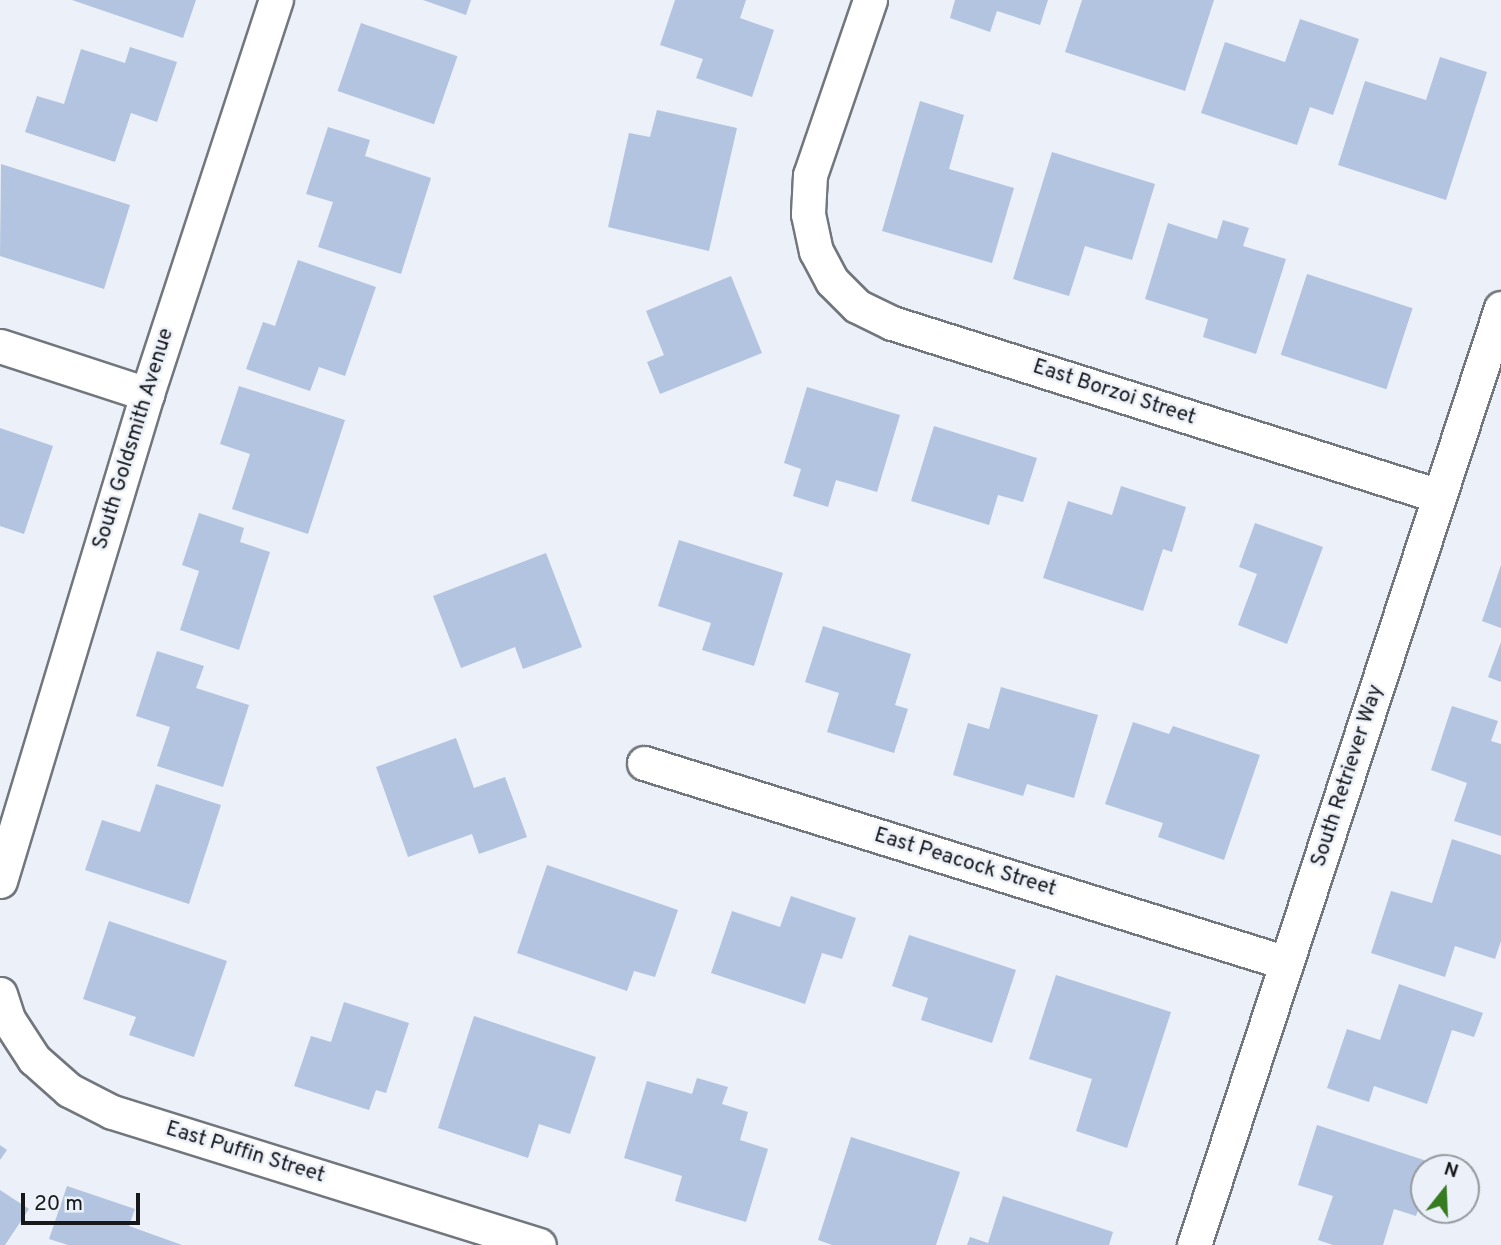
<!DOCTYPE html>
<html>
<head>
<meta charset="utf-8">
<style>
	body { margin:0 }
	#map { position:relative; width:1501px; height:1245px; overflow:hidden; background:#ecf0f8; font-family:Overpass,sans-serif }
	div>[style] { position:absolute }
	.building>* { inset:0; background:#b3c4e0; transform-origin:0 0 }
	.roads { filter:drop-shadow(2px 0 #72767d) drop-shadow(-2px 0 #72767d) drop-shadow(0 2px #72767d) drop-shadow(0 -2px #72767d) }
	.street>* { height:33px; margin:-16.5px; padding:0 16.5px; transform-origin:16.5px; border-radius:16.5px; background:#fff }
	span { translate:-50% -50%; white-space:nowrap; text-align:center; line-height:1.15; -webkit-text-stroke:5px #ecf0f8; paint-order:stroke }
	.street-label { font-size:21px; color:#16181a }
	.north { position:absolute; left:1410px; top:1154px; width:70px; height:70px; box-sizing:border-box; background:#ecf0f8; border:2px solid #969a9f; border-radius:50%; rotate:18deg; font-size:19px; font-weight:700; line-height:28px; text-align:center; color:#16181a }
	.north::after { content:''; display:block; margin:auto; width:24px; height:32px; background:#367b1f; clip-path:polygon(50% 0,100% 100%,50% 72%,0 100%) }
	.scale { position:absolute; left:21px; top:1193px; width:119px; height:32px; box-sizing:border-box; border:4px solid #16181a; border-top:0; padding-left:9px; font-size:21px; line-height:24px; white-space:nowrap; color:#16181a; -webkit-text-stroke:5px #ecf0f8; paint-order:stroke }
</style>
</head>
<body>
<div id="map">
	<div class="building">
		<i style="clip-path:polygon(72px 0,196px 0,183px 38px)"></i>
		<i style="clip-path:polygon(423px 0,471px 0,466px 15px)"></i>
		<i style="clip-path:polygon(675px 0,746px 0,740px 18px,774px 30px,752px 97px,696px 78px,703px 59px,660px 45px)"></i>
		<i style="clip-path:polygon(955px 0,1048px 0,1040px 25px,997px 11px,990px 32px,950px 18px)"></i>
		<i style="clip-path:polygon(1082px 0,1214px 0,1185px 91px,1065px 52px)"></i>
		<i style="clip-path:polygon(1300px 19px,1359px 39px,1333px 115px,1310px 107px,1297px 145px,1201px 113px,1225px 42px,1285px 62px)"></i>
		<i style="left:361px;top:23px;width:102px;height:72px;rotate:19deg"></i>
		<i style="clip-path:polygon(130px 47px,177px 62px,157px 122px,131px 113px,115px 162px,25px 132px,37px 96px,64px 104px,81px 49px,125px 63px)"></i>
		<i style="clip-path:polygon(1440px 57px,1487px 72px,1446px 200px,1338px 165px,1365px 81px,1426px 100px)"></i>
		<i style="clip-path:polygon(920px 101px,964px 115px,949px 169px,1014px 188px,992px 263px,882px 231px)"></i>
		<i style="clip-path:polygon(657px 110px,737px 128px,709px 251px,608px 227px,629px 133px,650px 137px)"></i>
		<i style="clip-path:polygon(328px 127px,370px 140px,365px 156px,431px 178px,401px 274px,318px 247px,333px 202px,306px 194px)"></i>
		<i style="clip-path:polygon(1052px 152px,1155px 184px,1132px 260px,1085px 246px,1069px 296px,1013px 279px)"></i>
		<i style="clip-path:polygon(1px 164px,130px 205px,104px 289px,0 256px)"></i>
		<i style="clip-path:polygon(1223px 220px,1249px 228px,1243px 246px,1286px 259px,1256px 354px,1203px 337px,1208px 319px,1145px 299px,1168px 223px,1217px 239px)"></i>
		<i style="clip-path:polygon(298px 260px,376px 287px,345px 376px,319px 367px,310px 391px,246px 369px,263px 322px,275px 326px)"></i>
		<i style="left:1307px;top:274px;width:111px;height:85px;rotate:18deg"></i>
		<i style="clip-path:polygon(731px 276px,762px 353px,660px 394px,647px 362px,664px 355px,646px 311px)"></i>
		<i style="clip-path:polygon(239px 386px,345px 420px,308px 534px,232px 509px,250px 454px,220px 444px)"></i>
		<i style="clip-path:polygon(807px 387px,900px 415px,877px 492px,836px 480px,828px 507px,793px 496px,801px 469px,784px 463px)"></i>
		<i style="clip-path:polygon(934px 426px,1037px 458px,1023px 502px,998px 495px,989px 525px,911px 501px)"></i>
		<i style="clip-path:polygon(0 428px,53px 446px,24px 534px,0 526px)"></i>
		<i style="clip-path:polygon(1121px 486px,1186px 507px,1172px 552px,1163px 549px,1143px 611px,1043px 578px,1068px 501px,1112px 515px)"></i>
		<i style="clip-path:polygon(199px 513px,244px 528px,240px 542px,270px 552px,239px 650px,180px 630px,199px 571px,182px 565px)"></i>
		<i style="clip-path:polygon(1255px 523px,1323px 547px,1287px 644px,1238px 625px,1257px 574px,1239px 567px)"></i>
		<i style="clip-path:polygon(679px 540px,783px 573px,754px 666px,702px 650px,711px 623px,658px 606px)"></i>
		<i style="clip-path:polygon(546px 553px,582px 647px,523px 669px,515px 647px,461px 668px,433px 596px)"></i>
		<i style="clip-path:polygon(1501px 565px,1501px 628px,1482px 621px)"></i>
		<i style="clip-path:polygon(823px 626px,911px 654px,895px 705px,908px 709px,894px 753px,827px 732px,839px 693px,805px 682px)"></i>
		<i style="clip-path:polygon(1501px 642px,1501px 682px,1488px 677px)"></i>
		<i style="clip-path:polygon(157px 651px,204px 666px,196px 688px,249px 705px,223px 787px,157px 766px,170px 727px,136px 716px)"></i>
		<i style="clip-path:polygon(1001px 687px,1098px 715px,1074px 798px,1027px 784px,1023px 796px,953px 775px,968px 723px,989px 729px)"></i>
		<i style="clip-path:polygon(1452px 706px,1498px 721px,1491px 741px,1501px 744px,1501px 836px,1454px 821px,1467px 783px,1431px 770px)"></i>
		<i style="clip-path:polygon(1133px 722px,1169px 734px,1173px 726px,1260px 755px,1224px 860px,1158px 837px,1163px 823px,1105px 804px)"></i>
		<i style="clip-path:polygon(456px 738px,474px 788px,505px 777px,527px 837px,479px 854px,472px 834px,408px 857px,376px 767px)"></i>
		<i style="clip-path:polygon(156px 784px,221px 805px,189px 904px,85px 870px,102px 820px,140px 832px)"></i>
		<i style="clip-path:polygon(1452px 839px,1501px 855px,1501px 941px,1495px 959px,1455px 946px,1445px 977px,1371px 953px,1391px 891px,1432px 903px)"></i>
		<i style="clip-path:polygon(547px 865px,678px 910px,655px 977px,634px 971px,627px 991px,517px 953px)"></i>
		<i style="clip-path:polygon(791px 896px,856px 918px,842px 959px,822px 953px,805px 1004px,711px 973px,732px 911px,780px 927px)"></i>
		<i style="clip-path:polygon(109px 921px,227px 961px,194px 1057px,129px 1035px,136px 1017px,83px 999px)"></i>
		<i style="clip-path:polygon(909px 935px,1016px 970px,992px 1043px,921px 1020px,928px 998px,892px 986px)"></i>
		<i style="clip-path:polygon(1056px 975px,1171px 1012px,1127px 1148px,1076px 1131px,1092px 1079px,1029px 1059px)"></i>
		<i style="clip-path:polygon(1399px 984px,1483px 1013px,1474px 1037px,1452px 1030px,1427px 1104px,1374px 1086px,1369px 1102px,1327px 1088px,1347px 1029px,1380px 1040px)"></i>
		<i style="clip-path:polygon(344px 1002px,409px 1023px,386px 1093px,376px 1090px,369px 1110px,294px 1086px,311px 1036px,331px 1042px)"></i>
		<i style="clip-path:polygon(474px 1016px,596px 1057px,570px 1134px,539px 1124px,528px 1158px,438px 1128px)"></i>
		<i style="clip-path:polygon(697px 1078px,728px 1087px,722px 1104px,748px 1112px,740px 1140px,768px 1149px,746px 1222px,675px 1201px,682px 1176px,624px 1158px,647px 1081px,692px 1094px)"></i>
		<i style="clip-path:polygon(1317px 1125px,1433px 1163px,1431px 1168px,1424px 1168px,1424px 1192px,1416px 1216px,1394px 1209px,1383px 1245px,1333px 1245px,1318px 1240px,1333px 1196px,1298px 1185px)"></i>
		<i style="clip-path:polygon(851px 1137px,960px 1172px,936px 1245px,832px 1245px,818px 1240px)"></i>
		<i style="clip-path:polygon(0 1145px,7px 1150px,0 1160px)"></i>
		<i style="clip-path:polygon(67px 1186px,135px 1209px,129px 1226px,182px 1245px,68px 1245px,49px 1239px)"></i>
		<i style="clip-path:polygon(0 1190px,29px 1209px,5px 1245px,0 1245px)"></i>
		<i style="clip-path:polygon(1003px 1196px,1113px 1232px,1109px 1245px,967px 1245px,970px 1237px,988px 1243px)"></i>
	</div>
	<div class="roads">
		<div class="street">
			<i style="left:870px;top:0;width:185px;rotate:108.9deg"></i>
			<i style="left:810px;top:175px;width:39px;rotate:93deg"></i>
			<i style="left:808px;top:214px;width:38px;rotate:78deg"></i>
			<i style="left:816px;top:251px;width:34px;rotate:62deg"></i>
			<i style="left:832px;top:281px;width:35px;rotate:45deg"></i>
			<i style="left:857px;top:306px;width:39px;rotate:26deg"></i>
			<i style="left:892px;top:323px;width:574px;rotate:17.55deg"></i>
			<i style="left:0;top:346px;width:155px;rotate:18.1deg"></i>
			<i style="left:644px;top:763px;width:673px;rotate:17.28deg"></i>
			<i style="left:0;top:881px;width:509px;rotate:-73.2deg"></i>
			<i style="left:147px;top:394px;width:415px;rotate:-71.9deg"></i>
			<i style="left:0;top:994px;width:26px;rotate:72deg"></i>
			<i style="left:8px;top:1019px;width:48px;rotate:57deg"></i>
			<i style="left:34px;top:1059px;width:47px;rotate:41.5deg"></i>
			<i style="left:69px;top:1090px;width:48px;rotate:27.1deg"></i>
			<i style="left:112px;top:1112px;width:447px;rotate:17.3deg"></i>
			<i style="left:1194px;top:1245px;width:986px;rotate:-71.86deg"></i>
		</div>
	</div>
	<div class="street-label">
		<span style="left:1114px;top:393px;rotate:18deg">East Borzoi Street</span>
		<span style="left:134px;top:439px;rotate:-73deg">South Goldsmith Avenue</span>
		<span style="left:1348px;top:776px;rotate:-72deg">South Retriever Way</span>
		<span style="left:965px;top:863px;rotate:17deg">East Peacock Street</span>
		<span style="left:245px;top:1153px;rotate:17deg">East Puffin Street</span>
	</div>
	<div class="north">N</div>
	<div class="scale">20 m</div>
</div>
</body>
</html>
